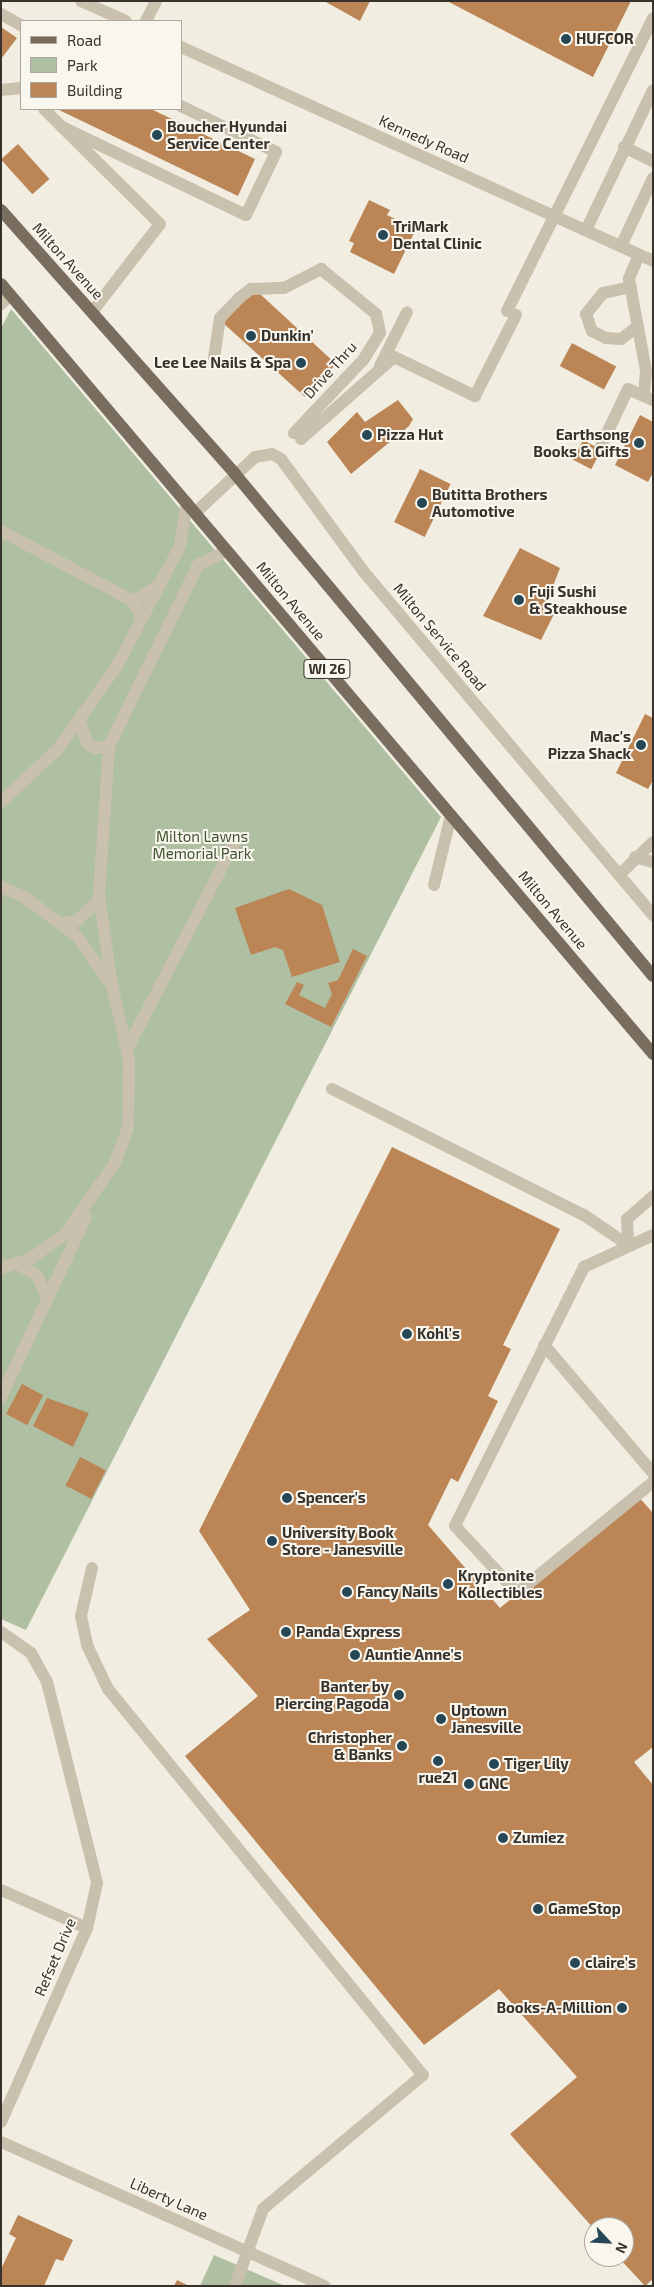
<!DOCTYPE html>
<html>
<head>
<meta charset="utf-8">
<style>
	body { margin:0 }
	#map { position:relative; width:654px; height:2287px; overflow:hidden; background:#f1ede1; font-family:"Exo 2",sans-serif }
	div>[style] { position:absolute }
	.green>* { inset:0; background:#afbfa2 }
	.building>* { inset:0; background:#bb8556; transform-origin:0 0 }
	.minor>* { height:12px; margin:-6px; padding:0 6px; transform-origin:6px; border-radius:6px; background:#c9c0ae }
	.major>* { height:12px; margin:-6px; padding:0 6px; transform-origin:6px; border-radius:6px; background:#786d5e }
	.dots>* { width:14px; height:14px; translate:-50% -50%; box-sizing:border-box; border:2px solid #f9f6ed; border-radius:50% }
	span { translate:-50% -50%; white-space:nowrap; text-align:center; line-height:1.15; -webkit-text-stroke:4px #f9f6ed; paint-order:stroke }
	.shield-label span { padding:1px 4px; background:#f9f6ed; border:1px solid; border-radius:4px; -webkit-text-stroke-width:0 }
	.shield-label { font-size:14px; color:#38322c; font-weight:700 }
	.poi-label { font-size:15px; color:#38322c; font-weight:700 }
	.left { translate:0 -50%; text-align:left }
	.right { translate:-100% -50%; text-align:right }
	.street-label { font-size:15px; color:#38322c }
	.park-label { font-size:15px; color:#3f5431 }
	.frame { position:absolute; inset:0; border:2px solid #38322c; pointer-events:none }
	.legend { position:absolute; left:20px; top:20px; width:162px; height:90px; box-sizing:border-box; background:#f9f6ed; border:1px solid #aca8a0; margin:0; padding:6px 9px; list-style:none; font-size:15px; color:#38322c }
	.legend li { display:flex; align-items:center; gap:10px; height:25px }
	.legend b { width:25px; border:1px solid #aca8a0 }
	.north { position:absolute; left:584px; top:2217px; width:50px; height:50px; box-sizing:border-box; background:#f9f6ed; border:1px solid #aca8a0; border-radius:50%; rotate:115deg; font-size:14px; font-weight:700; line-height:20px; text-align:center; color:#38322c }
	.north::after { content:''; display:block; margin:auto; width:18px; height:22px; background:#254756; clip-path:polygon(50% 0,100% 100%,50% 72%,0 100%) }
</style>
</head>
<body>
<div id="map">
	<div class="green">
		<i style="clip-path:polygon(11px 309px,441px 817px,26px 1630px,1px 1619px,1px 328px)"></i>
		<i style="clip-path:polygon(214px 2255px,285px 2286px,200px 2286px)"></i>
	</div>
	<div class="building">
		<i style="clip-path:polygon(324px 1px,370px 1px,360px 21px)"></i>
		<i style="clip-path:polygon(447px 1px,631px 1px,593px 77px)"></i>
		<i style="clip-path:polygon(1px 27px,17px 38px,1px 59px)"></i>
		<i style="clip-path:polygon(151px 109px,255px 159px,238px 196px,59px 110px)"></i>
		<i style="left:18px;top:144px;width:47px;height:23px;rotate:48deg"></i>
		<i style="clip-path:polygon(369px 200px,390px 210px,387px 215px,416px 229px,394px 274px,350px 252px,354px 243px,349px 241px)"></i>
		<i style="clip-path:polygon(259px 293px,336px 364px,305px 397px,222px 322px,249px 294px)"></i>
		<i style="left:572px;top:343px;width:50px;height:26px;rotate:28deg"></i>
		<i style="clip-path:polygon(398px 400px,413px 419px,409px 426px,351px 474px,327px 442px,357px 412px,365px 422px)"></i>
		<i style="clip-path:polygon(640px 415px,653px 422px,653px 473px,648px 482px,615px 465px)"></i>
		<i style="left:583px;top:440px;width:21px;height:22px;rotate:28deg"></i>
		<i style="left:420px;top:469px;width:34px;height:59px;rotate:26deg"></i>
		<i style="clip-path:polygon(520px 548px,560px 568px,545px 607px,555px 612px,541px 640px,483px 616px)"></i>
		<i style="clip-path:polygon(645px 714px,653px 718px,653px 780px,648px 789px,616px 773px)"></i>
		<i style="clip-path:polygon(289px 889px,322px 905px,340px 962px,292px 977px,283px 950px,275px 947px,251px 955px,235px 908px)"></i>
		<i style="clip-path:polygon(353px 949px,367px 956px,331px 1027px,285px 1004px,297px 982px,304px 985px,299px 995px,325px 1008px,332px 994px,328px 983px,338px 980px)"></i>
		<i style="clip-path:polygon(392px 1147px,560px 1229px,503px 1345px,511px 1349px,488px 1396px,498px 1401px,458px 1482px,451px 1478px,428px 1525px,500px 1608px,637px 1495px,653px 1513px,653px 1747px,634px 1762px,653px 1785px,653px 2279px,645px 2286px,618px 2257px,624px 2257px,624px 2227px,594px 2229px,510px 2134px,577px 2077px,499px 1989px,424px 2045px,185px 1756px,258px 1696px,207px 1639px,250px 1610px,199px 1531px)"></i>
		<i style="left:22px;top:1384px;width:24px;height:34px;rotate:28deg"></i>
		<i style="clip-path:polygon(47px 1398px,89px 1413px,73px 1447px,33px 1426px)"></i>
		<i style="left:80px;top:1457px;width:29px;height:32px;rotate:27deg"></i>
		<i style="clip-path:polygon(18px 2215px,73px 2240px,63px 2261px,56px 2259px,44px 2286px,1px 2286px,1px 2269px,16px 2238px,9px 2234px)"></i>
		<i style="clip-path:polygon(177px 2280px,189px 2286px,174px 2286px)"></i>
	</div>
	<div class="minor">
		<i style="left:81px;top:1px;width:49px;rotate:24deg"></i>
		<i style="left:1px;top:14px;width:23px;rotate:29deg"></i>
		<i style="left:146px;top:21px;width:22px;rotate:-63deg"></i>
		<i style="left:181px;top:47px;width:518px;rotate:24.39deg"></i>
		<i style="left:1px;top:90px;width:20px;rotate:-6deg"></i>
		<i style="left:44px;top:109px;width:163px;rotate:44.8deg"></i>
		<i style="left:160px;top:224px;width:111px;rotate:127.7deg"></i>
		<i style="left:62px;top:127px;width:204px;rotate:25.6deg"></i>
		<i style="left:246px;top:215px;width:70px;rotate:-64.5deg"></i>
		<i style="left:276px;top:152px;width:106px;rotate:-154.2deg"></i>
		<i style="left:624px;top:147px;width:32px;rotate:26deg"></i>
		<i style="left:586px;top:230px;width:155px;rotate:-64.4deg"></i>
		<i style="left:621px;top:246px;width:75px;rotate:-64.8deg"></i>
		<i style="left:639px;top:255px;width:26px;rotate:113deg"></i>
		<i style="left:629px;top:279px;width:94px;rotate:79.5deg"></i>
		<i style="left:646px;top:371px;width:25px;rotate:95deg"></i>
		<i style="left:631px;top:287px;width:29px;rotate:168deg"></i>
		<i style="left:603px;top:293px;width:27px;rotate:129deg"></i>
		<i style="left:586px;top:314px;width:18px;rotate:71deg"></i>
		<i style="left:592px;top:331px;width:16px;rotate:27deg"></i>
		<i style="left:606px;top:338px;width:15px;rotate:4deg"></i>
		<i style="left:621px;top:339px;width:21px;rotate:-37deg"></i>
		<i style="left:1px;top:304px;width:13px;rotate:-42deg"></i>
		<i style="left:507px;top:311px;width:327px;rotate:-63.5deg"></i>
		<i style="left:214px;top:358px;width:40px;rotate:-81.5deg"></i>
		<i style="left:220px;top:318px;width:28px;rotate:-46deg"></i>
		<i style="left:239px;top:298px;width:15px;rotate:-37deg"></i>
		<i style="left:251px;top:289px;width:33px;rotate:-2deg"></i>
		<i style="left:284px;top:288px;width:42px;rotate:-27.2deg"></i>
		<i style="left:321px;top:269px;width:71px;rotate:39.3deg"></i>
		<i style="left:376px;top:314px;width:19px;rotate:78deg"></i>
		<i style="left:380px;top:333px;width:31px;rotate:122deg"></i>
		<i style="left:364px;top:359px;width:102px;rotate:133.4deg"></i>
		<i style="left:380px;top:366px;width:60px;rotate:-63.4deg"></i>
		<i style="left:301px;top:439px;width:124px;rotate:-41.4deg"></i>
		<i style="left:394px;top:357px;width:90px;rotate:25.7deg"></i>
		<i style="left:475px;top:396px;width:91px;rotate:-63.2deg"></i>
		<i style="left:601px;top:446px;width:63px;rotate:-64.7deg"></i>
		<i style="left:628px;top:389px;width:27px;rotate:24deg"></i>
		<i style="left:195px;top:513px;width:82px;rotate:-43deg"></i>
		<i style="left:255px;top:457px;width:17px;rotate:-10deg"></i>
		<i style="left:272px;top:454px;width:10px;rotate:29deg"></i>
		<i style="left:281px;top:459px;width:140px;rotate:53.7deg"></i>
		<i style="left:364px;top:572px;width:449px;rotate:49.9deg"></i>
		<i style="left:1px;top:531px;width:149px;rotate:27.9deg"></i>
		<i style="left:133px;top:601px;width:20px;rotate:63deg"></i>
		<i style="left:133px;top:601px;width:32px;rotate:-32deg"></i>
		<i style="left:80px;top:721px;width:24px;rotate:71deg"></i>
		<i style="left:88px;top:744px;width:8px;rotate:30deg"></i>
		<i style="left:95px;top:748px;width:14px;rotate:-8deg"></i>
		<i style="left:1px;top:802px;width:79px;rotate:-43deg"></i>
		<i style="left:59px;top:748px;width:100px;rotate:-54.7deg"></i>
		<i style="left:117px;top:666px;width:136px;rotate:-62.3deg"></i>
		<i style="left:180px;top:546px;width:44px;rotate:-80.8deg"></i>
		<i style="left:635px;top:857px;width:19px;rotate:16deg"></i>
		<i style="left:619px;top:875px;width:47px;rotate:-44.1deg"></i>
		<i style="left:434px;top:885px;width:72px;rotate:-76.3deg"></i>
		<i style="left:1px;top:887px;width:25px;rotate:23deg"></i>
		<i style="left:24px;top:897px;width:64px;rotate:36.2deg"></i>
		<i style="left:76px;top:935px;width:55px;rotate:54.6deg"></i>
		<i style="left:61px;top:923px;width:16px;rotate:-7deg"></i>
		<i style="left:77px;top:921px;width:30px;rotate:-44deg"></i>
		<i style="left:127px;top:1049px;width:239px;rotate:-62.4deg"></i>
		<i style="left:332px;top:1089px;width:282px;rotate:26.6deg"></i>
		<i style="left:584px;top:1215px;width:53px;rotate:34.3deg"></i>
		<i style="left:653px;top:1235px;width:76px;rotate:155.1deg"></i>
		<i style="left:584px;top:1267px;width:289px;rotate:116.5deg"></i>
		<i style="left:455px;top:1526px;width:91px;rotate:47.2deg"></i>
		<i style="left:517px;top:1593px;width:176px;rotate:-39.2deg"></i>
		<i style="left:628px;top:1245px;width:26px;rotate:-92deg"></i>
		<i style="left:627px;top:1219px;width:35px;rotate:-41deg"></i>
		<i style="left:16px;top:1263px;width:24px;rotate:30deg"></i>
		<i style="left:37px;top:1275px;width:24px;rotate:66deg"></i>
		<i style="left:1px;top:1268px;width:30px;rotate:-17deg"></i>
		<i style="left:30px;top:1259px;width:43px;rotate:-35.5deg"></i>
		<i style="left:65px;top:1234px;width:87px;rotate:-54.8deg"></i>
		<i style="left:115px;top:1163px;width:38px;rotate:-70deg"></i>
		<i style="left:128px;top:1127px;width:68px;rotate:-89.2deg"></i>
		<i style="left:129px;top:1059px;width:75px;rotate:-103.1deg"></i>
		<i style="left:112px;top:986px;width:91px;rotate:-98.2deg"></i>
		<i style="left:99px;top:896px;width:150px;rotate:-86.2deg"></i>
		<i style="left:109px;top:746px;width:202px;rotate:-63.8deg"></i>
		<i style="left:198px;top:565px;width:32px;rotate:-26deg"></i>
		<i style="left:544px;top:1345px;width:168px;rotate:49.6deg"></i>
		<i style="left:1px;top:1397px;width:199px;rotate:-64.7deg"></i>
		<i style="left:92px;top:1568px;width:49px;rotate:102.9deg"></i>
		<i style="left:81px;top:1616px;width:30px;rotate:78deg"></i>
		<i style="left:87px;top:1645px;width:49px;rotate:64.5deg"></i>
		<i style="left:108px;top:1689px;width:498px;rotate:50.8deg"></i>
		<i style="left:423px;top:2075px;width:209px;rotate:140.1deg"></i>
		<i style="left:263px;top:2209px;width:82px;rotate:110deg"></i>
		<i style="left:1px;top:1632px;width:37px;rotate:35deg"></i>
		<i style="left:31px;top:1653px;width:33px;rotate:61deg"></i>
		<i style="left:47px;top:1682px;width:207px;rotate:76deg"></i>
		<i style="left:97px;top:1883px;width:46px;rotate:102.5deg"></i>
		<i style="left:87px;top:1928px;width:212px;rotate:113.9deg"></i>
		<i style="left:1px;top:1890px;width:94px;rotate:23.8deg"></i>
		<i style="left:1px;top:2142px;width:354px;rotate:24deg"></i>
	</div>
	<div class="major">
		<i style="left:1px;top:210px;width:353px;rotate:48.4deg"></i>
		<i style="left:235px;top:474px;width:653px;rotate:50.22deg"></i>
		<i style="left:1px;top:284px;width:1009px;rotate:49.74deg"></i>
	</div>
	<div class="dots">
		<i style="left:566px;top:39px;background:#254756"></i>
		<i style="left:157px;top:135px;background:#254756"></i>
		<i style="left:383px;top:235px;background:#254756"></i>
		<i style="left:251px;top:336px;background:#254756"></i>
		<i style="left:301px;top:363px;background:#254756"></i>
		<i style="left:367px;top:435px;background:#254756"></i>
		<i style="left:639px;top:443px;background:#254756"></i>
		<i style="left:422px;top:503px;background:#254756"></i>
		<i style="left:519px;top:600px;background:#254756"></i>
		<i style="left:641px;top:745px;background:#254756"></i>
		<i style="left:407px;top:1334px;background:#254756"></i>
		<i style="left:287px;top:1498px;background:#254756"></i>
		<i style="left:272px;top:1541px;background:#254756"></i>
		<i style="left:448px;top:1584px;background:#254756"></i>
		<i style="left:347px;top:1592px;background:#254756"></i>
		<i style="left:286px;top:1632px;background:#254756"></i>
		<i style="left:355px;top:1655px;background:#254756"></i>
		<i style="left:399px;top:1695px;background:#254756"></i>
		<i style="left:441px;top:1719px;background:#254756"></i>
		<i style="left:402px;top:1746px;background:#254756"></i>
		<i style="left:438px;top:1761px;background:#254756"></i>
		<i style="left:494px;top:1764px;background:#254756"></i>
		<i style="left:469px;top:1784px;background:#254756"></i>
		<i style="left:503px;top:1838px;background:#254756"></i>
		<i style="left:538px;top:1909px;background:#254756"></i>
		<i style="left:575px;top:1963px;background:#254756"></i>
		<i style="left:622px;top:2008px;background:#254756"></i>
	</div>
	<div class="shield-label">
		<span style="left:327px;top:669px">WI 26</span>
	</div>
	<div class="poi-label">
		<span class="left" style="left:576px;top:39px">HUFCOR</span>
		<span class="left" style="left:167px;top:135px">Boucher Hyundai<br>Service Center</span>
		<span class="left" style="left:393px;top:235px">TriMark<br>Dental Clinic</span>
		<span class="left" style="left:261px;top:336px">Dunkin'</span>
		<span class="right" style="left:291px;top:363px">Lee Lee Nails &amp; Spa</span>
		<span class="right" style="left:629px;top:443px">Earthsong<br>Books &amp; Gifts</span>
		<span class="left" style="left:377px;top:435px">Pizza Hut</span>
		<span class="left" style="left:432px;top:503px">Butitta Brothers<br>Automotive</span>
		<span class="left" style="left:529px;top:600px">Fuji Sushi<br>&amp; Steakhouse</span>
		<span class="right" style="left:631px;top:745px">Mac's<br>Pizza Shack</span>
		<span class="left" style="left:417px;top:1334px">Kohl's</span>
		<span class="left" style="left:297px;top:1498px">Spencer's</span>
		<span class="left" style="left:282px;top:1541px">University Book<br>Store - Janesville</span>
		<span class="left" style="left:458px;top:1584px">Kryptonite<br>Kollectibles</span>
		<span class="left" style="left:357px;top:1592px">Fancy Nails</span>
		<span class="left" style="left:296px;top:1632px">Panda Express</span>
		<span class="left" style="left:365px;top:1655px">Auntie Anne's</span>
		<span class="right" style="left:389px;top:1695px">Banter by<br>Piercing Pagoda</span>
		<span class="left" style="left:451px;top:1719px">Uptown<br>Janesville</span>
		<span class="right" style="left:392px;top:1746px">Christopher<br>&amp; Banks</span>
		<span class="left" style="left:504px;top:1764px">Tiger Lily</span>
		<span style="left:438px;top:1778px">rue21</span>
		<span class="left" style="left:479px;top:1784px">GNC</span>
		<span class="left" style="left:513px;top:1838px">Zumiez</span>
		<span class="left" style="left:548px;top:1909px">GameStop</span>
		<span class="left" style="left:585px;top:1963px">claire's</span>
		<span class="right" style="left:612px;top:2008px">Books-A-Million</span>
	</div>
	<div class="street-label">
		<span style="left:424px;top:139px;rotate:24deg">Kennedy Road</span>
		<span style="left:68px;top:261px;rotate:48deg">Milton Avenue</span>
		<span style="left:330px;top:370px;rotate:-48deg">Drive Thru</span>
		<span style="left:291px;top:601px;rotate:50deg">Milton Avenue</span>
		<span style="left:440px;top:637px;rotate:50deg">Milton Service Road</span>
		<span style="left:553px;top:910px;rotate:50deg">Milton Avenue</span>
		<span style="left:55px;top:1957px;rotate:-67deg">Refset Drive</span>
		<span style="left:169px;top:2199px;rotate:24deg">Liberty Lane</span>
	</div>
	<div class="park-label">
		<span style="left:202px;top:845px">Milton Lawns<br>Memorial Park</span>
	</div>
	<div class="frame"></div>
	<ul class="legend">
	<li><b style="height:6px;background:#786d5e"></b>Road</li>
	<li><b style="height:14px;background:#afbfa2"></b>Park</li>
	<li><b style="height:14px;background:#bb8556"></b>Building</li>
	</ul>
	<div class="north">N</div>
</div>
</body>
</html>
